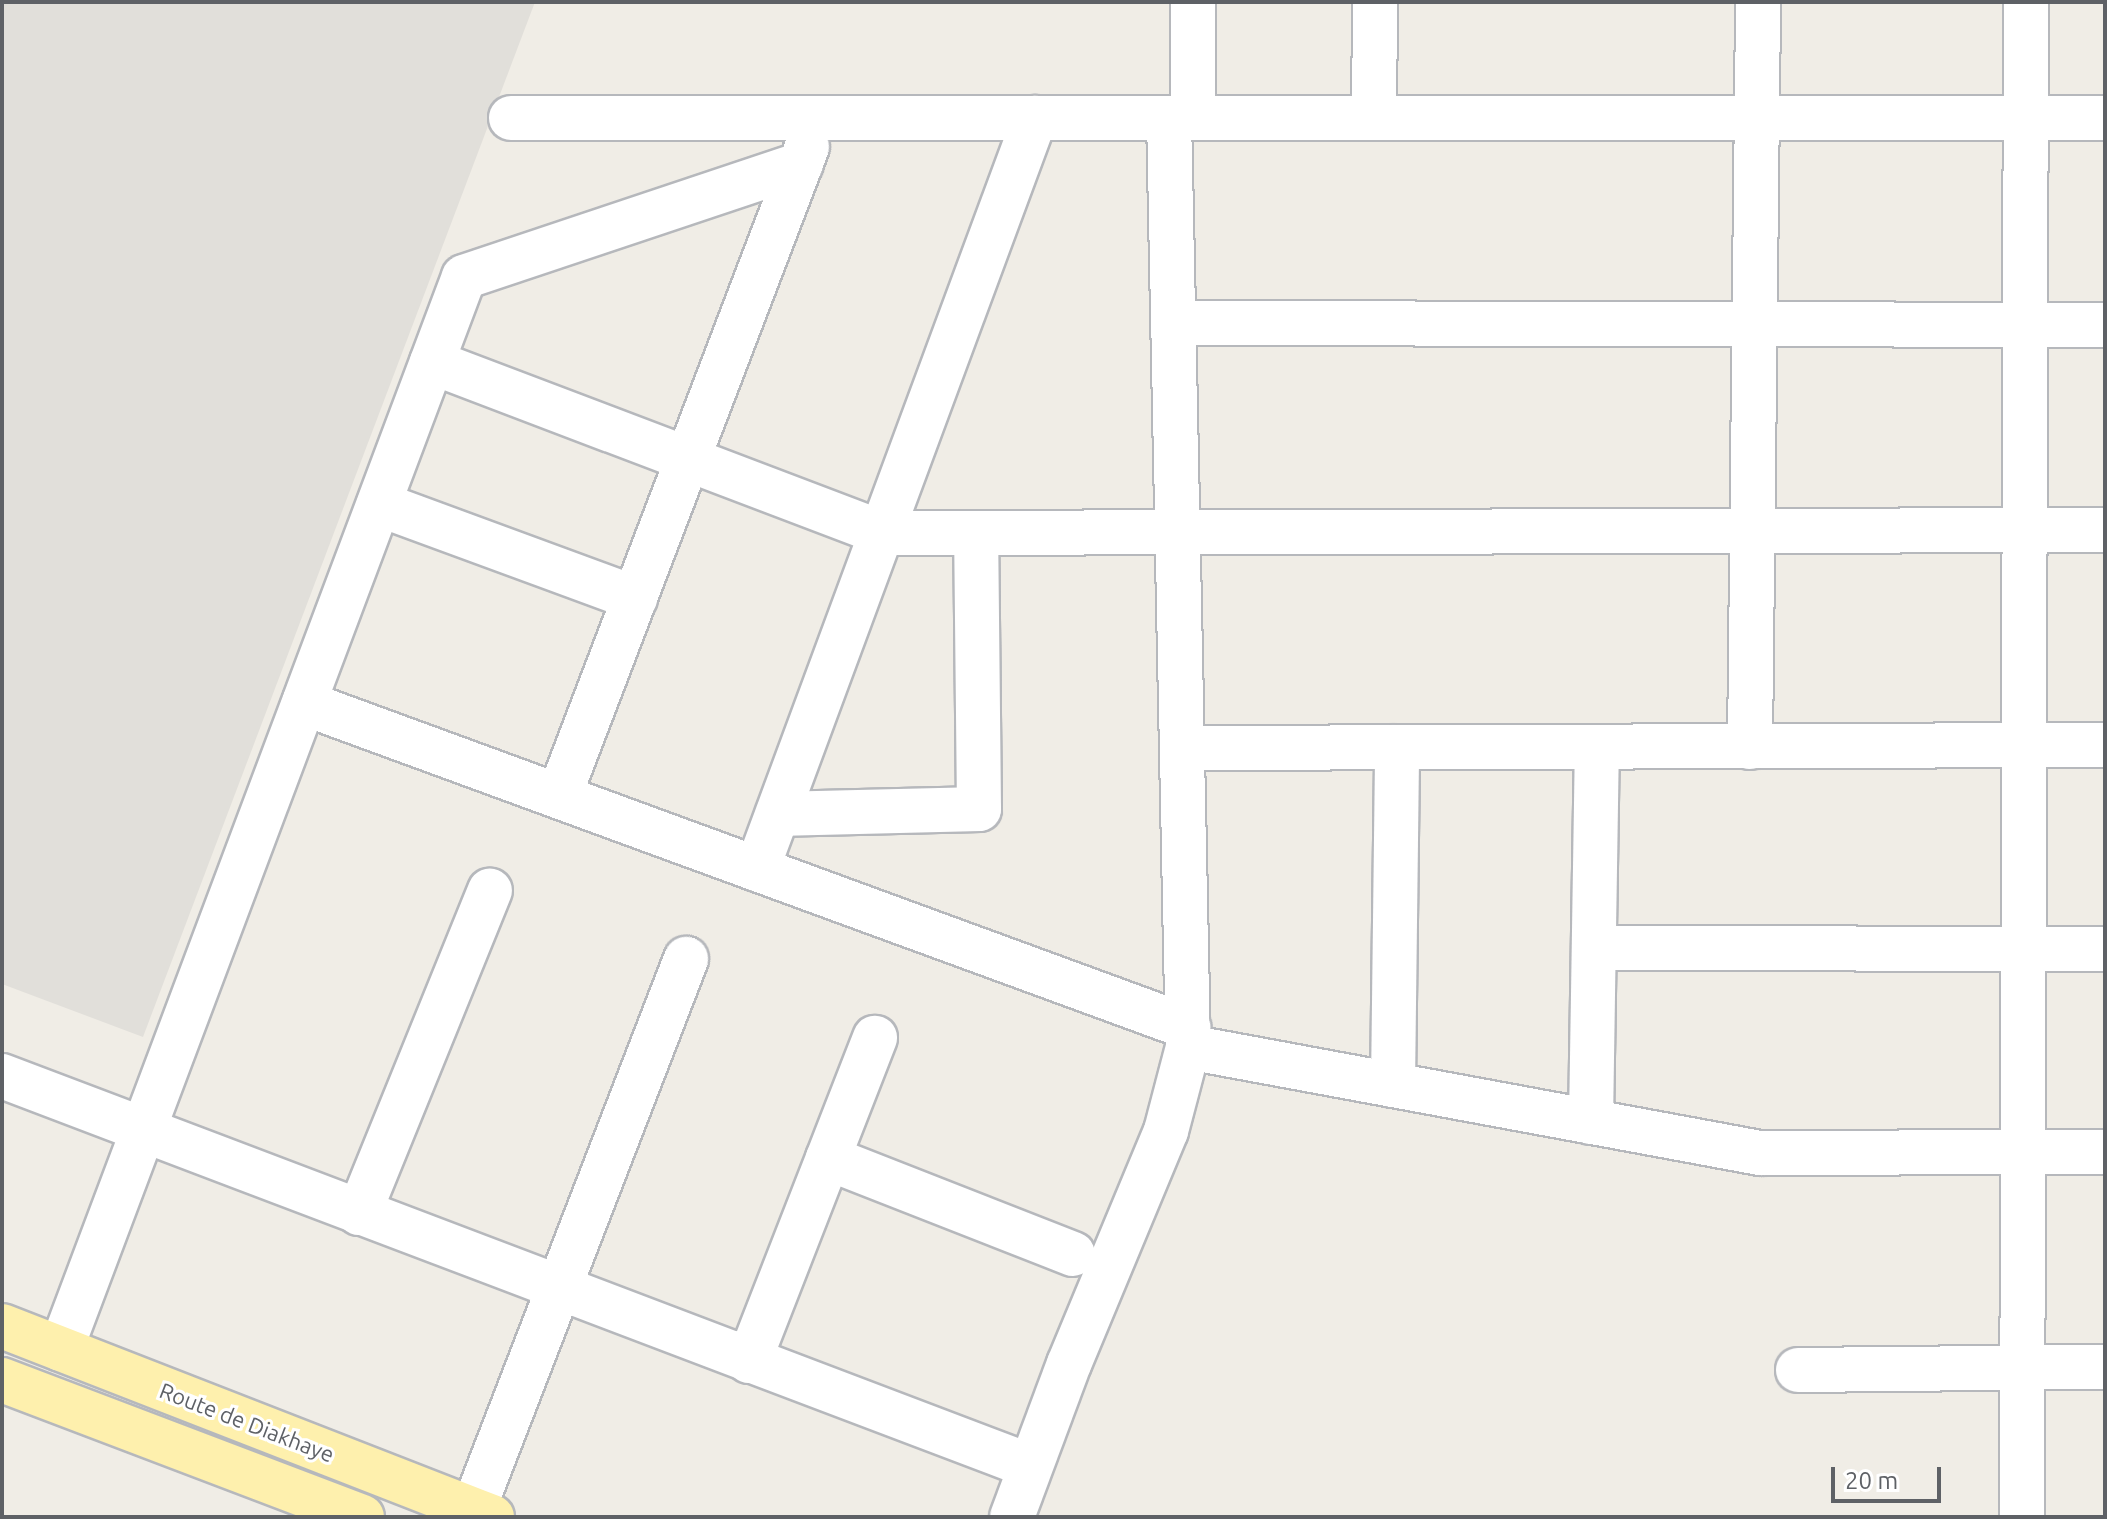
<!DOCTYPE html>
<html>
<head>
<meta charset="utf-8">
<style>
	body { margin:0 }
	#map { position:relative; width:2107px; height:1519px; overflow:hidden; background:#f0ede6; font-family:Ubuntu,sans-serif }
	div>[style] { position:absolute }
	.industrial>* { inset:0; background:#e1dfda }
	.roads { filter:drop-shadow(2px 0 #b6b8bc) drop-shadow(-2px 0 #b6b8bc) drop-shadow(0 2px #b6b8bc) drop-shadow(0 -2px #b6b8bc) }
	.minor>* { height:44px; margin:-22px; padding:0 22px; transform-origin:22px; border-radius:22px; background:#fff }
	.major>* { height:44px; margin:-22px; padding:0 22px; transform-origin:22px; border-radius:22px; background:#fef0ad }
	span { translate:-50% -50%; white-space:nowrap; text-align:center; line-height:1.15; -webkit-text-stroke:6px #fff; paint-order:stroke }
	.street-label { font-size:22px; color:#5e6166 }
	.frame { position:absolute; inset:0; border:4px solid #5e6166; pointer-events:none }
	.scale { position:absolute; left:1831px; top:1467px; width:110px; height:36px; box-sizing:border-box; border:4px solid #5e6166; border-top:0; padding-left:10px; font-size:24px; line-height:28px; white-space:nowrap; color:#5e6166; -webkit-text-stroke:6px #fff; paint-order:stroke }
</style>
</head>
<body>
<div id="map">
	<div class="industrial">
		<i style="clip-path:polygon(2px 2px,535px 2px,143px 1037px,2px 984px)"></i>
	</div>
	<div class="roads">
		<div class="minor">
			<i style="left:1193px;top:2px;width:116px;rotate:90deg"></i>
			<i style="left:511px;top:118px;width:1594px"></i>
			<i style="left:1374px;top:118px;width:116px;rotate:-89.5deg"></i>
			<i style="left:1174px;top:323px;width:931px;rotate:0.12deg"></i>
			<i style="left:432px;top:362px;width:481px;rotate:20.8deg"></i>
			<i style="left:882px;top:533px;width:1223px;rotate:-0.14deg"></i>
			<i style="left:379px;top:504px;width:273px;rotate:20.2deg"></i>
			<i style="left:304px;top:703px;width:942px;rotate:20.13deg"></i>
			<i style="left:1750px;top:747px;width:745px;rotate:-89.38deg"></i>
			<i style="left:1182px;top:748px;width:923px;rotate:-0.19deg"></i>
			<i style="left:559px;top:796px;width:695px;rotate:-69.09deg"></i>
			<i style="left:778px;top:814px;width:201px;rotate:-1.4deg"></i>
			<i style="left:979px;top:809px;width:276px;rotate:-90.6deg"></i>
			<i style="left:757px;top:869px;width:801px;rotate:-69.69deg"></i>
			<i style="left:1594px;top:948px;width:511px;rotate:0.11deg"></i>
			<i style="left:1188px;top:1047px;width:582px;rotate:10.5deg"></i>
			<i style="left:1760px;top:1153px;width:345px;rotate:-0.2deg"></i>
			<i style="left:2px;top:1076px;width:1099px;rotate:20.78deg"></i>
			<i style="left:1393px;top:1085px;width:338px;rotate:-89.3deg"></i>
			<i style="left:1591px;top:1122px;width:375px;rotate:-89.1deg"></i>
			<i style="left:828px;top:1158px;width:263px;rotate:21.4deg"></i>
			<i style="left:359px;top:1213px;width:348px;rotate:-67.9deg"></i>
			<i style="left:61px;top:1349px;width:1145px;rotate:-69.4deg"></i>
			<i style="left:464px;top:277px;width:355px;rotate:-18.5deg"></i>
			<i style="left:749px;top:1361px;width:347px;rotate:-68.7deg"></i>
			<i style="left:1798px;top:1370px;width:307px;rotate:-0.6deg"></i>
			<i style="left:473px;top:1510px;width:591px;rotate:-68.86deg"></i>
			<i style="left:1012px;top:1517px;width:163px;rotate:-69.6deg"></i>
			<i style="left:1069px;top:1364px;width:252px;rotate:-67.4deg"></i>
			<i style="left:1166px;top:1131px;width:87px;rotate:-75.3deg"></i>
			<i style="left:1188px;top:1047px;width:929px;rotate:-91.17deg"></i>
			<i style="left:2022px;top:1517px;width:1515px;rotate:-89.85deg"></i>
		</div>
		<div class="major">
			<i style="left:2px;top:1326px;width:526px;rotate:21.3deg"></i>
			<i style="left:2px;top:1380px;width:385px;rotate:20.8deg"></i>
		</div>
	</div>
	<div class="street-label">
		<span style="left:247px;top:1422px;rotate:21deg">Route de Diakhaye</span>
	</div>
	<div class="frame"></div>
	<div class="scale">20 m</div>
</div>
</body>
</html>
